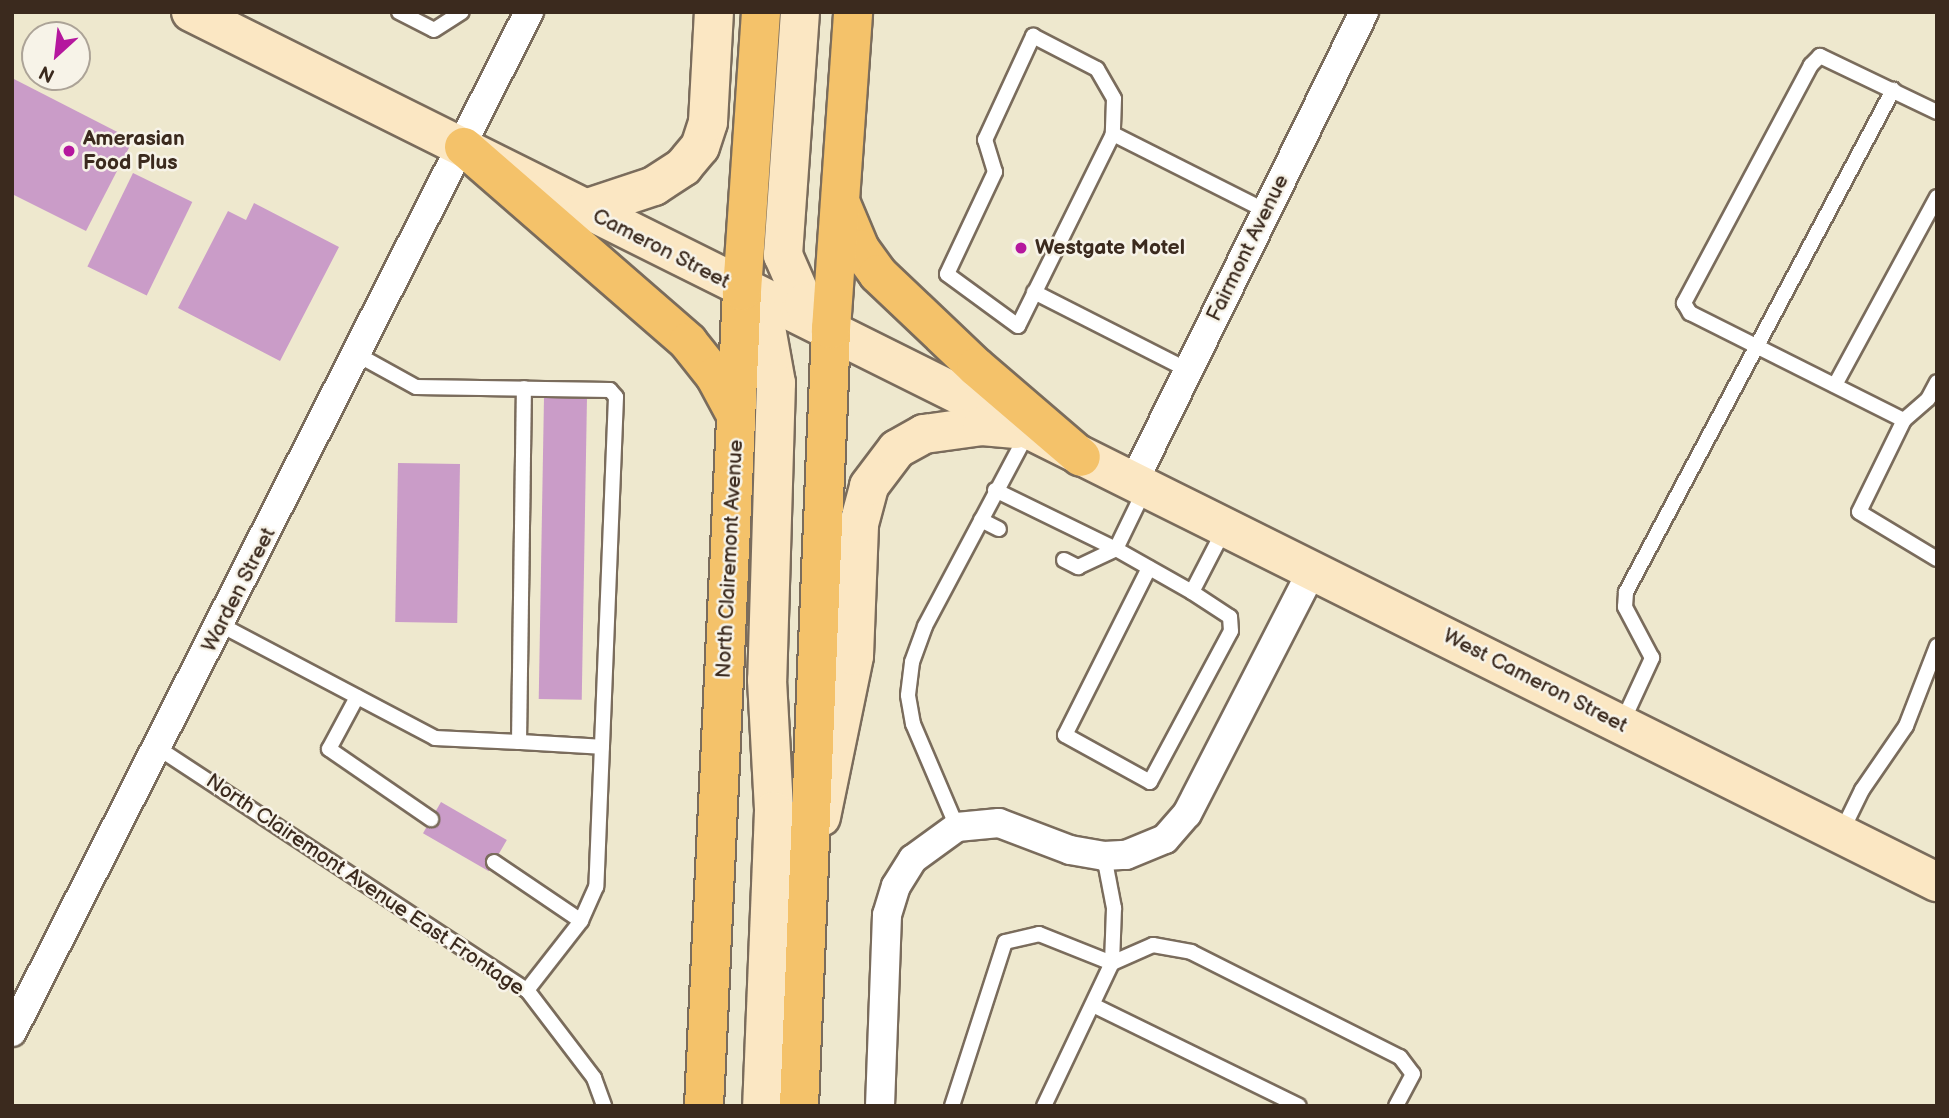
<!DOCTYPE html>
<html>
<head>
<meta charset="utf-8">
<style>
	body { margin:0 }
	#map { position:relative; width:1949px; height:1118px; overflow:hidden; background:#eee8ce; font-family:"Balsamiq Sans",sans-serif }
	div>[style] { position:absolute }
	.building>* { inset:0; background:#ca9cc8; transform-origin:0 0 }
	.roads { filter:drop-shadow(2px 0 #7a6c5c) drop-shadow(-2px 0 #7a6c5c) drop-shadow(0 2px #7a6c5c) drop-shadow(0 -2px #7a6c5c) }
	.service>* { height:14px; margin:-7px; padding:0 7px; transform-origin:7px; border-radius:7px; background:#fff }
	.minor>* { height:28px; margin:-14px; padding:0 14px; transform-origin:14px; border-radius:14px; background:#fff }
	.secondary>* { height:38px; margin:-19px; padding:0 19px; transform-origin:19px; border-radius:19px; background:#fbe7c3 }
	.primary>* { height:38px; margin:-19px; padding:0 19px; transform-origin:19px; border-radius:19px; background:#f4c26a }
	.dots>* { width:19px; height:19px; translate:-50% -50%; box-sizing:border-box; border:4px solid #f7f3e8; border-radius:50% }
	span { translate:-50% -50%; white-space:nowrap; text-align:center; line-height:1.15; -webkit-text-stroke:5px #f7f3e8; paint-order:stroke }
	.poi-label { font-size:21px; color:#3b2a1e; font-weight:700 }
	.left { translate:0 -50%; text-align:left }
	.street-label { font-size:21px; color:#3b2a1e }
	.frame { position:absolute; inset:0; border:14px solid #3b2a1e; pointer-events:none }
	.north { position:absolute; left:21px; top:21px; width:70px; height:70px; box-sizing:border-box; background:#f7f3e8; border:2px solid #aca397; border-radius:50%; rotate:207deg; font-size:19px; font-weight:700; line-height:28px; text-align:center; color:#3b2a1e }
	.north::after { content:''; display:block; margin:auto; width:24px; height:32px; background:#b5179e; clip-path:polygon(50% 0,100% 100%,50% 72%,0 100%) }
</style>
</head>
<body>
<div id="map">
	<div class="building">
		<i style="clip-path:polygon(12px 78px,133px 140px,86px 231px,12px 194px)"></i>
		<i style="left:133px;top:173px;width:66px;height:104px;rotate:26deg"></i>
		<i style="clip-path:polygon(254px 203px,339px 247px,280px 361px,178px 308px,228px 211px,246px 220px)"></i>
		<i style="left:544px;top:397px;width:43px;height:302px;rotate:1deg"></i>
		<i style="left:398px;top:463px;width:62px;height:159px;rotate:1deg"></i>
		<i style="left:441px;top:802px;width:76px;height:36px;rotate:30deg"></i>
	</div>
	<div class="roads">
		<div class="service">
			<i style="left:399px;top:12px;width:39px;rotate:27deg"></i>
			<i style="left:434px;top:30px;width:33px;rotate:-33deg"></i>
			<i style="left:1033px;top:36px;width:72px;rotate:27.3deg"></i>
			<i style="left:1097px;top:69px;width:34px;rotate:60deg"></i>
			<i style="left:1114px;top:99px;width:35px;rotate:92deg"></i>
			<i style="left:1113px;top:134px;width:214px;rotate:116.3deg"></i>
			<i style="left:1018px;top:326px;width:88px;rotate:-143.8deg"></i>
			<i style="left:947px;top:274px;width:113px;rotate:-64.8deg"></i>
			<i style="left:995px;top:172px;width:34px;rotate:-107deg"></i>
			<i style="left:985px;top:140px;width:115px;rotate:-65.2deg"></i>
			<i style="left:1937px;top:112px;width:130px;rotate:-154.4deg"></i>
			<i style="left:1820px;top:56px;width:13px;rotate:135deg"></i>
			<i style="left:1811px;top:65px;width:270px;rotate:118.1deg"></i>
			<i style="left:1684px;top:303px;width:12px;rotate:59deg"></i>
			<i style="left:1690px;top:313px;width:239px;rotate:26.6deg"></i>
			<i style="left:1904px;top:420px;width:102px;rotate:116.1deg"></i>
			<i style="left:1859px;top:512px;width:91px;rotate:31.1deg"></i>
			<i style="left:1113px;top:134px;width:171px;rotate:26.7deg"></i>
			<i style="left:1034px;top:292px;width:173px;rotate:26.9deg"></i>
			<i style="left:358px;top:355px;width:66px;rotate:28.9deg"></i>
			<i style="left:416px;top:387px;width:194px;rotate:0.9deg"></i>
			<i style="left:610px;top:390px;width:9px;rotate:49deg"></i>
			<i style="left:616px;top:397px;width:490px;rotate:92.3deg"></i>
			<i style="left:596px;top:887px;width:37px;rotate:114deg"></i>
			<i style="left:581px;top:921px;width:88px;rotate:128deg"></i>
			<i style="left:1835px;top:385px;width:214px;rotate:-61.5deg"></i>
			<i style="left:1904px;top:420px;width:32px;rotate:-41deg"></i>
			<i style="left:1928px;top:399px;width:19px;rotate:-62deg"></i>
			<i style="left:1145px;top:489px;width:67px;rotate:115.8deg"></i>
			<i style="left:1116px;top:549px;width:87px;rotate:29.5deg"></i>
			<i style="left:1192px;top:592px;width:72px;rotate:-62.7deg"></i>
			<i style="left:995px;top:490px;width:135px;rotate:26deg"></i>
			<i style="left:981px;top:520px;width:20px;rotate:27deg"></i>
			<i style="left:1064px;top:560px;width:16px;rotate:27deg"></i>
			<i style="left:1078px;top:567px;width:42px;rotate:-25.3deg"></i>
			<i style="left:1149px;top:568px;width:187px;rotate:116.7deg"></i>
			<i style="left:1065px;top:735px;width:97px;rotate:28.9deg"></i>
			<i style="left:1150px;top:782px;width:171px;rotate:-61.8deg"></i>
			<i style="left:1231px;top:631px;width:14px;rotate:-94deg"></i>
			<i style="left:1230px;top:617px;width:45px;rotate:-146.7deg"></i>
			<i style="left:221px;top:625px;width:242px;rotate:27.8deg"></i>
			<i style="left:435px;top:738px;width:84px;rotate:2.7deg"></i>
			<i style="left:519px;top:742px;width:354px;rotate:-89.2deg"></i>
			<i style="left:357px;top:697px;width:59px;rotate:118.3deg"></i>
			<i style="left:329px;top:749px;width:124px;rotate:34.5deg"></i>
			<i style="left:1622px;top:723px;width:72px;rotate:-65.2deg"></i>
			<i style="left:1652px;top:658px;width:58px;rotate:-117.9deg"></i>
			<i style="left:1625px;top:607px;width:15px;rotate:-86deg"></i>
			<i style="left:1626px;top:592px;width:569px;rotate:-61.99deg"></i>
			<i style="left:519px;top:742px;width:83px;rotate:3.4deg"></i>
			<i style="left:158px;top:748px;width:441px;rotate:33.3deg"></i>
			<i style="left:527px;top:990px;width:111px;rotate:52.7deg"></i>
			<i style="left:594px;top:1078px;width:30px;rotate:70deg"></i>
			<i style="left:957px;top:827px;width:112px;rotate:-113.1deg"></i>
			<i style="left:913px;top:724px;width:29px;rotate:-100deg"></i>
			<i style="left:908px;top:695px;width:33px;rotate:-83deg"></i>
			<i style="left:912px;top:662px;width:38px;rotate:-70deg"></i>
			<i style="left:925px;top:626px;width:220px;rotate:-62deg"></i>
			<i style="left:1841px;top:833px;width:48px;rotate:-64deg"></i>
			<i style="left:1862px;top:790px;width:78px;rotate:-55.5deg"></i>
			<i style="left:1906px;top:726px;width:86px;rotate:-68.8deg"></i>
			<i style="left:494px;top:862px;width:105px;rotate:34.1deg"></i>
			<i style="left:1093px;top:1005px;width:229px;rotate:26.1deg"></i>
			<i style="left:952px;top:1106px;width:172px;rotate:-72.1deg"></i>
			<i style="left:1005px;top:942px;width:35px;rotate:-13deg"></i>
			<i style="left:1039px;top:934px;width:79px;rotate:21.7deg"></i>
			<i style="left:1112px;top:963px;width:45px;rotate:-23.7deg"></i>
			<i style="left:1153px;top:945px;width:39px;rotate:10deg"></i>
			<i style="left:1191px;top:952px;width:234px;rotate:26.7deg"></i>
			<i style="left:1400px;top:1057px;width:21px;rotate:53deg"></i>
			<i style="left:1413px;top:1074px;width:36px;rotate:118deg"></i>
			<i style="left:1044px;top:1106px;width:158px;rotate:-64.6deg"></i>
			<i style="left:1112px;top:963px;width:55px;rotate:-87.9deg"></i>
			<i style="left:1114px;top:908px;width:53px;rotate:-100.9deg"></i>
		</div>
		<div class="minor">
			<i style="left:1133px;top:483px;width:525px;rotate:-63.87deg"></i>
			<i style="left:12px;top:1032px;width:1144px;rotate:-63.12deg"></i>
			<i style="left:880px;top:1106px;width:191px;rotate:-87.9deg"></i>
			<i style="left:887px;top:915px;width:30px;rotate:-73deg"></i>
			<i style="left:896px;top:886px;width:32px;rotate:-58deg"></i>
			<i style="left:913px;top:859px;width:54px;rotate:-36deg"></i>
			<i style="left:957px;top:827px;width:42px;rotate:-5.4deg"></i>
			<i style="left:999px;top:823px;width:76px;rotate:20.8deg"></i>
			<i style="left:1070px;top:850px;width:35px;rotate:10deg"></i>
			<i style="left:1104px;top:856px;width:22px;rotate:-3deg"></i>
			<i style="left:1126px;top:855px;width:42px;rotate:-22.3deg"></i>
			<i style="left:1165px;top:839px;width:33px;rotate:-49deg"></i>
			<i style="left:1187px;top:814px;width:276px;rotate:-62.8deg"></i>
		</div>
		<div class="secondary">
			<i style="left:191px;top:12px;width:1951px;rotate:26.49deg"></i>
			<i style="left:800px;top:12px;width:244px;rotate:94deg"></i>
			<i style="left:783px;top:255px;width:52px;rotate:66.4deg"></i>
			<i style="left:804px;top:303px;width:31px;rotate:42deg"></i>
			<i style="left:585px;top:209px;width:73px;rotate:-18.4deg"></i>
			<i style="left:654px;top:186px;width:35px;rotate:-33deg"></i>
			<i style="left:683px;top:167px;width:26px;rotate:-50deg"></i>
			<i style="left:700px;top:147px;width:26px;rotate:-72deg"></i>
			<i style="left:708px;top:122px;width:110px;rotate:-86.9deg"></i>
			<i style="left:742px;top:291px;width:39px;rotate:53deg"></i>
			<i style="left:765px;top:322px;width:62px;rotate:79.8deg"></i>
			<i style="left:776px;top:383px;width:297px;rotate:91.7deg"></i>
			<i style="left:767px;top:680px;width:131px;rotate:86.9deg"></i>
			<i style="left:774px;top:811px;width:295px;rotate:92.3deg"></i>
			<i style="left:821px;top:817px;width:164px;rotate:-78.4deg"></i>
			<i style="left:854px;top:656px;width:132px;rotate:-87.8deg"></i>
			<i style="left:859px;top:524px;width:39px;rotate:-75deg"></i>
			<i style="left:869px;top:486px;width:46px;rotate:-52.9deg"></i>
			<i style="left:897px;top:449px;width:31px;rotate:-29deg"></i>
			<i style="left:924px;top:434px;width:59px;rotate:-7.9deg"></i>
			<i style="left:982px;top:426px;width:34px;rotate:5deg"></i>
		</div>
		<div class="primary">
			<i style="left:464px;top:147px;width:297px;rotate:41deg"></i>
			<i style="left:688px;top:342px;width:43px;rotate:51.5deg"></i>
			<i style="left:715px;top:376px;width:44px;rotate:61.7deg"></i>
			<i style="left:842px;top:206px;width:47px;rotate:67.3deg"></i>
			<i style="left:860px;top:249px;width:31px;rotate:54deg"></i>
			<i style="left:878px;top:274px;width:135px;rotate:43.5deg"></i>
			<i style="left:976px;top:367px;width:138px;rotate:40.6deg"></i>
			<i style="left:704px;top:1106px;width:816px;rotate:-87.33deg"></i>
			<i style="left:742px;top:291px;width:280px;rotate:-86.1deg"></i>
			<i style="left:799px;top:1106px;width:778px;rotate:-87.64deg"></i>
			<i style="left:831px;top:329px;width:318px;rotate:-86deg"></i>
		</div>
	</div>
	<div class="dots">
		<i style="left:69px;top:151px;background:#b5179e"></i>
		<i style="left:1021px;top:248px;background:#b5179e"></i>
	</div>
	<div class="poi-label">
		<span class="left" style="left:83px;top:151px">Amerasian<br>Food Plus</span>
		<span class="left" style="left:1035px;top:248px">Westgate Motel</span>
	</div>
	<div class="street-label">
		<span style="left:1248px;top:248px;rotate:-64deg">Fairmont Avenue</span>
		<span style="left:661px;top:249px;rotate:27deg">Cameron Street</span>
		<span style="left:730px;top:559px;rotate:-87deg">North Clairemont Avenue</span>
		<span style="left:239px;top:590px;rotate:-63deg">Warden Street</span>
		<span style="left:1535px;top:681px;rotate:27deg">West Cameron Street</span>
		<span style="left:365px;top:885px;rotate:34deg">North Clairemont Avenue East Frontage</span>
	</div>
	<div class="frame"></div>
	<div class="north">N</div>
</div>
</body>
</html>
